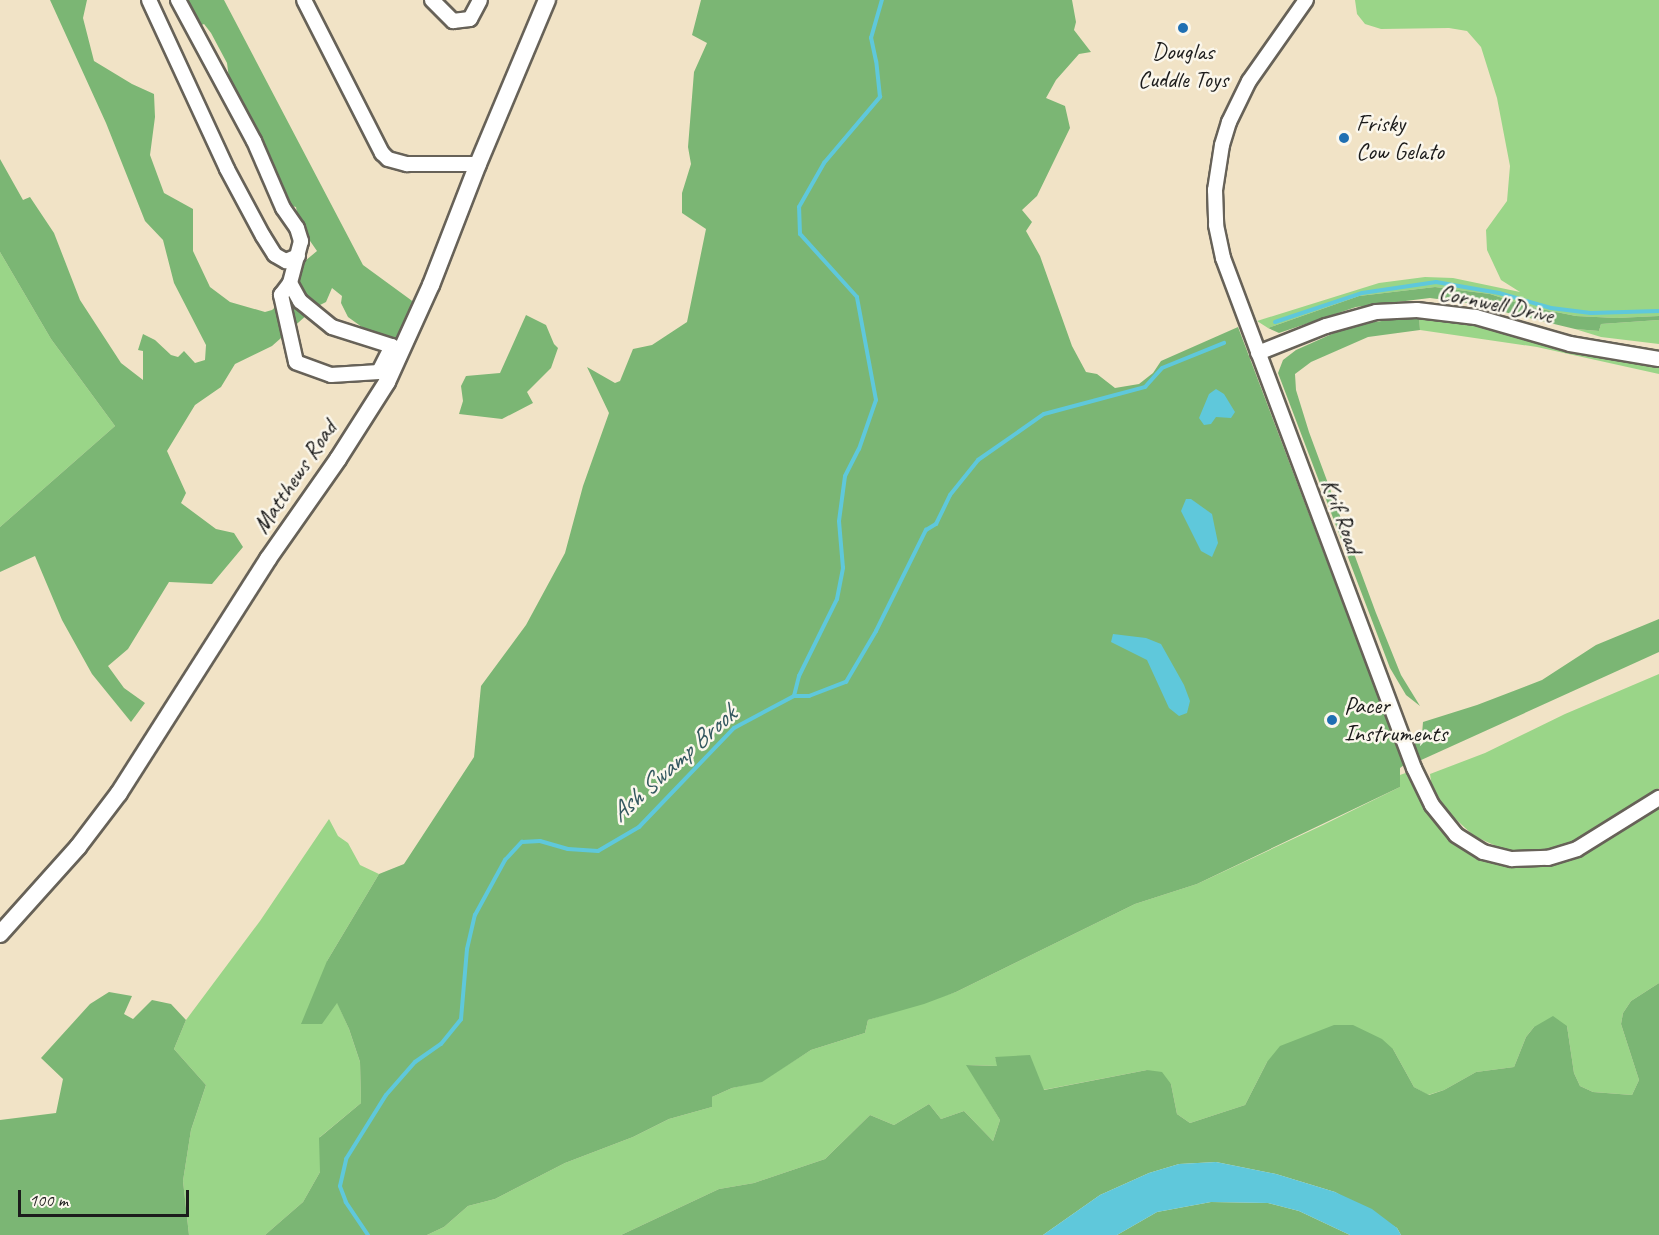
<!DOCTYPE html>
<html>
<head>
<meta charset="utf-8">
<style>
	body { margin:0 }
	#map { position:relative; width:1659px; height:1235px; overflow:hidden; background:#f1e3c6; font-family:Caveat,sans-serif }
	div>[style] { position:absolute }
	.green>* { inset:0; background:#9ad588 }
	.forest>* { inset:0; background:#7bb674 }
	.water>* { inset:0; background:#5fc8db }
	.stream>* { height:4px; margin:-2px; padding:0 2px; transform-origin:2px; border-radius:2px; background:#5fc8db }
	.roads { filter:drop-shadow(2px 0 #676258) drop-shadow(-2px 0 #676258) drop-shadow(0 2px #676258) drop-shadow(0 -2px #676258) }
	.minor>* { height:14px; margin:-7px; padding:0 7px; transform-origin:7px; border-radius:7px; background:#fff }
	.tertiary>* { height:16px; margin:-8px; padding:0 8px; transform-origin:8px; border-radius:8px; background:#fff }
	.dots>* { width:16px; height:16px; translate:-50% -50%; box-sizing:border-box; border:3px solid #fbf7ec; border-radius:50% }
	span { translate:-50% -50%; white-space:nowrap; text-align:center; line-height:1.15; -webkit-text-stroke:5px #fbf7ec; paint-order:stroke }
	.poi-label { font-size:24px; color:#1c1c1c }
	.left { translate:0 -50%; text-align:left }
	.street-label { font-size:24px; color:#1c1c1c }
	.water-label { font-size:26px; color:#33585f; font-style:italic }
	.scale { position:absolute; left:18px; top:1190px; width:171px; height:27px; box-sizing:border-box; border:3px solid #1c1c1c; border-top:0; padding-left:8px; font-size:18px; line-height:21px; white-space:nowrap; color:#1c1c1c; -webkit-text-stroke:4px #fbf7ec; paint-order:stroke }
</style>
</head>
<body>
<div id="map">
	<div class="green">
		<i style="clip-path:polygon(1355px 0,1659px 0,1659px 316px,1616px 318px,1576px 316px,1531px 307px,1490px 294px,1435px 287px,1359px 296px,1268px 328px,1257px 321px,1379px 283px,1425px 277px,1453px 278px,1520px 292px,1501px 280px,1487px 250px,1486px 230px,1507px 201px,1510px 166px,1497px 98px,1481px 47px,1467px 31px,1449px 28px,1381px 29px,1365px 24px,1357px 14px)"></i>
		<i style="clip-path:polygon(0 252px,51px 339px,115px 426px,0 527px)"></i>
		<i style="clip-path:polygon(1419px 316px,1474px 322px,1659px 361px,1659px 374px,1537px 347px,1420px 330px)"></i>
		<i style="clip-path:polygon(1659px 320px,1659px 344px,1601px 337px,1575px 329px,1599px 331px,1601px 324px)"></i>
		<i style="clip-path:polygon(1659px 674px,1659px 788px,1607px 825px,1569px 846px,1544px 853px,1507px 851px,1474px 836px,1450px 814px,1432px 788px,1430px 774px,1485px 753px,1565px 714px)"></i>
		<i style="clip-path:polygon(1411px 771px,1424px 800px,1485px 859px,1509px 867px,1552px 865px,1587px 851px,1659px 807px,1659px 983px,1631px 1001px,1623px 1013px,1621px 1024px,1639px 1080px,1632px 1095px,1593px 1092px,1580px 1086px,1574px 1073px,1567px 1026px,1534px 1027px,1526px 1037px,1514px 1067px,1476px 1072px,1444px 1090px,1428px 1095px,1414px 1087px,1393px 1049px,1267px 1062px,1245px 1105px,1190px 1123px,1177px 1114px,1171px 1084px,1147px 1070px,1043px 1090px,995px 1057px,998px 1066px,967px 1065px,1000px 1120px,993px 1141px,964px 1111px,941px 1119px,929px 1104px,894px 1125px,870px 1115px,825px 1159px,754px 1183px,719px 1189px,621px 1235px,427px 1235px,444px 1227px,468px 1206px,495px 1199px,565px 1163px,633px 1137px,669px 1119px,712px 1107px,712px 1097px,732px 1088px,762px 1081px,811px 1050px,865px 1033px,868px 1020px,956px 992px,1135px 904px,1197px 884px,1323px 825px,1400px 787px,1400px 775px)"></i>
		<i style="clip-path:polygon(329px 819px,338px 836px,348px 843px,360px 865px,379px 874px,327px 961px,337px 1002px,349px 1029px,360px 1062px,361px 1103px,320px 1137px,320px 1172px,303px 1202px,265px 1235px,189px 1235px,183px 1181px,191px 1130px,206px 1085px,174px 1049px,186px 1020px,260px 921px)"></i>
	</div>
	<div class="forest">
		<i style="clip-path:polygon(50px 0,87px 0,83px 18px,94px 61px,132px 84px,154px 94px,155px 117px,150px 155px,164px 193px,193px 209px,193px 251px,210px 287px,230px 302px,265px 312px,272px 310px,289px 295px,308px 314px,272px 346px,235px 364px,221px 387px,195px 405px,167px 451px,186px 493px,181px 503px,216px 529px,234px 533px,243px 547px,212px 584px,169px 582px,128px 649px,108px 666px,124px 688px,145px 703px,131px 722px,92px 674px,62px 620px,35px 556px,0 572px,0 527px,115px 426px,51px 339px,0 252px,0 159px,23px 200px,30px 197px,54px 233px,80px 300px,121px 363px,143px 380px,143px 351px,138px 350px,143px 334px,155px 340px,171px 355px,178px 357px,184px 351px,195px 363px,205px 360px,206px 345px,174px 283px,163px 240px,145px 221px,106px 123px)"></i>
		<i style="clip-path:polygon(183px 0,224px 0,363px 265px,415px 303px,399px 342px,373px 335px,348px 317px,341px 303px,342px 296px,332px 288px,326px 302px,314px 308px,296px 286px,299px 266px,317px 251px,299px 225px,296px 207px,287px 205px,230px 86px,227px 63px,211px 33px,204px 24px,199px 26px)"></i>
		<i style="clip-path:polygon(701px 0,1072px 0,1076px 22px,1074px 30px,1091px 52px,1079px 54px,1056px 80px,1046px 98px,1065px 106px,1070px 128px,1037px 196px,1022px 210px,1032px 222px,1026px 231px,1040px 256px,1072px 346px,1086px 372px,1097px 374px,1115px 388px,1139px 384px,1153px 373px,1161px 361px,1238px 327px,1404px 765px,1400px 768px,1400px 787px,1197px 884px,1135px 904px,956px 992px,924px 1004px,868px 1020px,865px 1033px,811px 1050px,762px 1082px,732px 1088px,712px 1097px,712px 1107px,669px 1119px,633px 1137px,565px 1163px,495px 1199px,468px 1206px,444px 1227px,427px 1235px,265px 1235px,303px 1202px,320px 1172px,319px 1138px,361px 1103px,360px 1062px,349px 1029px,337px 1003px,322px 1024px,301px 1024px,327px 961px,379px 874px,404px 864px,474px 757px,481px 686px,526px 625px,565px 553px,583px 486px,609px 413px,587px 367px,615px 383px,620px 381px,633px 349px,652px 345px,687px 322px,706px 229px,682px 213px,682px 193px,691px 164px,688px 147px,694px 72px,707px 43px,692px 35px)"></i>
		<i style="clip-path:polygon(1435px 287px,1490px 294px,1531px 307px,1576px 316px,1616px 318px,1659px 316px,1659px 320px,1601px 324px,1599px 331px,1575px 329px,1467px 303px,1430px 298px,1356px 307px,1279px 333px,1268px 328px,1359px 296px)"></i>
		<i style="clip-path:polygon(526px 315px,546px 325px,554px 344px,558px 348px,551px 368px,527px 392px,533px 403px,502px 419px,459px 414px,463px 401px,461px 386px,466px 376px,500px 373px)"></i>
		<i style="clip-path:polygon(1419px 316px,1420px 330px,1368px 337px,1311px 362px,1295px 374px,1296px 390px,1309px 432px,1376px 613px,1401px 675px,1420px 706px,1406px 695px,1390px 668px,1278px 373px,1283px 360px,1296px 350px,1352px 325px)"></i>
		<i style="clip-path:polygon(1659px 619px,1659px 652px,1419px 761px,1412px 742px,1422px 734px,1423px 722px,1477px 705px,1542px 680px,1596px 645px)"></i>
		<i style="clip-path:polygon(1659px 983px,1659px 1235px,1401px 1235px,1397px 1228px,1335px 1192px,1276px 1174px,1216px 1162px,1179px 1164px,1149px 1173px,1100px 1195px,1043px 1235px,621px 1235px,719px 1189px,754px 1183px,825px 1159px,870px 1115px,894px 1125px,929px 1104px,941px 1119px,964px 1111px,993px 1141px,1000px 1120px,966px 1065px,997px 1066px,995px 1057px,1030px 1055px,1044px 1090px,1147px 1070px,1162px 1072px,1171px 1084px,1177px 1114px,1190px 1123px,1245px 1105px,1267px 1062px,1280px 1046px,1334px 1025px,1353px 1025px,1382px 1039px,1393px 1049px,1414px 1087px,1429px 1095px,1444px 1090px,1476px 1072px,1514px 1067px,1526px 1037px,1534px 1027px,1553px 1016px,1567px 1026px,1574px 1073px,1580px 1086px,1593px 1092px,1632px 1095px,1639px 1080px,1621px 1024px,1623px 1013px,1631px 1001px)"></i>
		<i style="clip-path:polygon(109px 992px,132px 996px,124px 1014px,133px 1019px,152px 1000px,171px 1004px,186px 1020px,174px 1049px,206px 1085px,191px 1130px,183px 1181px,189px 1235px,0 1235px,0 1120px,56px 1113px,63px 1079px,41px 1058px,90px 1004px)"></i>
		<i style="clip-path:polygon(1211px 1202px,1268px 1203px,1299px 1211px,1350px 1235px,1117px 1235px,1157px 1212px)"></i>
	</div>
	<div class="water">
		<i style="clip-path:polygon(1216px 389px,1224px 394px,1235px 412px,1231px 418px,1216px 417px,1211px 424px,1204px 425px,1199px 418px,1209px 394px)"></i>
		<i style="clip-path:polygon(1186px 499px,1191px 499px,1212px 514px,1218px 543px,1212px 557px,1201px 551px,1181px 511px)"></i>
		<i style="clip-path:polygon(1113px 634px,1146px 638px,1161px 644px,1184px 685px,1190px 701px,1187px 713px,1179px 716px,1169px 708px,1147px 660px,1111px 642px)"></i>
		<i style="clip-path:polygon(1216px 1162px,1276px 1174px,1335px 1192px,1372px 1209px,1397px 1228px,1401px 1235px,1350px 1235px,1299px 1211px,1268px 1203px,1211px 1202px,1157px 1212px,1117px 1235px,1043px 1235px,1100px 1195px,1149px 1173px,1179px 1164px)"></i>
	</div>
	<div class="stream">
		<i style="left:1275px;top:322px;width:92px;rotate:-18.4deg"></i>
		<i style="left:1362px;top:293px;width:75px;rotate:-8.5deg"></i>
		<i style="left:1436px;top:282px;width:64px;rotate:9.9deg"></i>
		<i style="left:1499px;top:293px;width:54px;rotate:16.1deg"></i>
		<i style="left:1551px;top:308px;width:40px;rotate:7.1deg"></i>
		<i style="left:1591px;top:313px;width:68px;rotate:-1.7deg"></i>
		<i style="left:794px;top:696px;width:15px"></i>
		<i style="left:809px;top:696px;width:40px;rotate:-21deg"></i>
		<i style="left:846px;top:682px;width:59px;rotate:-59.5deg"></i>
		<i style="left:876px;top:631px;width:113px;rotate:-63.7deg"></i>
		<i style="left:926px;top:530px;width:12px;rotate:-31deg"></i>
		<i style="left:936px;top:524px;width:32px;rotate:-64deg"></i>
		<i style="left:950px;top:495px;width:45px;rotate:-51.3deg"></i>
		<i style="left:978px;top:460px;width:80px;rotate:-34.9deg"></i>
		<i style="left:1044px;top:414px;width:105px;rotate:-15deg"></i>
		<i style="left:1145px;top:387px;width:25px;rotate:-48deg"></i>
		<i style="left:1162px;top:368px;width:67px;rotate:-22deg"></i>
		<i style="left:368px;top:1235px;width:40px;rotate:-124deg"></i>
		<i style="left:346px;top:1202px;width:17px;rotate:-111deg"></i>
		<i style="left:340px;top:1186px;width:28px;rotate:-77deg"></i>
		<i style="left:346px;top:1159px;width:75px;rotate:-58deg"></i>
		<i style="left:386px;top:1095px;width:44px;rotate:-48.7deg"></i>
		<i style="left:415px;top:1062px;width:32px;rotate:-35deg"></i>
		<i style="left:441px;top:1044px;width:32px;rotate:-51deg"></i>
		<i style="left:461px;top:1019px;width:70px;rotate:-85.1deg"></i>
		<i style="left:467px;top:949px;width:35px;rotate:-77deg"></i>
		<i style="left:475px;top:915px;width:63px;rotate:-61.4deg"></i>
		<i style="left:505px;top:860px;width:25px;rotate:-47deg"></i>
		<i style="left:522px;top:842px;width:18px;rotate:-3deg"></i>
		<i style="left:540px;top:841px;width:29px;rotate:16deg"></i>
		<i style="left:568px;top:849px;width:30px;rotate:4deg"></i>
		<i style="left:598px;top:851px;width:48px;rotate:-30.3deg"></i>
		<i style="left:639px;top:827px;width:137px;rotate:-46.2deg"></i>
		<i style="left:734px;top:728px;width:68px;rotate:-28.1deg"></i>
		<i style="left:794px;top:696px;width:21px;rotate:-76deg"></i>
		<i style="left:799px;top:676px;width:86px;rotate:-63.7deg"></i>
		<i style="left:837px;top:599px;width:32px;rotate:-79deg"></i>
		<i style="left:843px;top:568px;width:47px;rotate:-94.9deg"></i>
		<i style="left:839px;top:521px;width:45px;rotate:-82.4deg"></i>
		<i style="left:845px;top:476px;width:30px;rotate:-63deg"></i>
		<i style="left:859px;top:449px;width:52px;rotate:-70.9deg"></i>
		<i style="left:876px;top:400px;width:105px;rotate:-100.5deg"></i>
		<i style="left:857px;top:297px;width:85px;rotate:-132.1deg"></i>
		<i style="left:800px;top:234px;width:27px;rotate:-92deg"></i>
		<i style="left:799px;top:207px;width:51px;rotate:-60.4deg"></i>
		<i style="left:824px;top:163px;width:87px;rotate:-49.7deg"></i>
		<i style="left:880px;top:97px;width:36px;rotate:-96deg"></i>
		<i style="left:876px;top:61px;width:24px;rotate:-102deg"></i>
		<i style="left:871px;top:38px;width:40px;rotate:-74deg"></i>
	</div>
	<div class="roads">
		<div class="minor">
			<i style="left:149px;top:0;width:186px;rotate:65.2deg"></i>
			<i style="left:227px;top:169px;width:76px;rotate:61.8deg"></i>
			<i style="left:263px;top:236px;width:22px;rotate:58deg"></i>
			<i style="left:275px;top:255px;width:13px;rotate:29deg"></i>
			<i style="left:286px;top:261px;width:13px;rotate:-23deg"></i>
			<i style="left:178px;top:0;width:160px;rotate:61.7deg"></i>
			<i style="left:254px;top:141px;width:73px;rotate:66.6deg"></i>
			<i style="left:283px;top:208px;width:24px;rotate:55deg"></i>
			<i style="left:297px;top:228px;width:14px;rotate:73deg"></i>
			<i style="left:301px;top:241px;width:43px;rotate:104.7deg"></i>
			<i style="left:304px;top:0;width:172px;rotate:63deg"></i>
			<i style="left:382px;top:153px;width:8px;rotate:45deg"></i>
			<i style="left:388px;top:159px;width:20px;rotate:15deg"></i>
			<i style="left:407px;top:164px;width:71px"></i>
			<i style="left:432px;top:0;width:30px;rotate:45deg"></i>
			<i style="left:453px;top:21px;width:17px;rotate:-7deg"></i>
			<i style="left:470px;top:19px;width:21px;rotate:-62deg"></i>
			<i style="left:1306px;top:0;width:99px;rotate:125.1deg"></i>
			<i style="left:1249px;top:81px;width:46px;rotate:116deg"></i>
			<i style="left:1229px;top:122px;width:24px;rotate:107deg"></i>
			<i style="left:1222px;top:145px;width:46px;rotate:98.8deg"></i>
			<i style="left:1215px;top:190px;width:35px;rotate:88deg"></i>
			<i style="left:1216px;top:225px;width:34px;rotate:78deg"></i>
			<i style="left:1223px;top:258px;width:545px;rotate:69.47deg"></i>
			<i style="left:1414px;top:768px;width:41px;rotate:64.1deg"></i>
			<i style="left:1432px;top:805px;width:38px;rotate:51deg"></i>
			<i style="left:1456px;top:835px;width:32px;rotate:32deg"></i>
			<i style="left:1483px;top:852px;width:30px;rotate:14deg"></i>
			<i style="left:1512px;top:859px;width:36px;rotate:-2deg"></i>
			<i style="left:1548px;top:858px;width:30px;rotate:-17deg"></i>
			<i style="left:1577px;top:849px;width:97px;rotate:-31.9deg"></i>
			<i style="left:290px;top:283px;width:21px;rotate:61deg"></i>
			<i style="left:300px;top:301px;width:41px;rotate:39.1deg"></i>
			<i style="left:332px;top:327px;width:63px;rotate:17.6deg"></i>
			<i style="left:392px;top:346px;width:29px;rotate:117deg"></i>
			<i style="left:379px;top:372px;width:48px;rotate:176.4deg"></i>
			<i style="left:331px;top:375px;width:37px;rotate:-160deg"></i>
			<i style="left:296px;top:362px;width:69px;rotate:-102.6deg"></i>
			<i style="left:281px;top:295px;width:15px;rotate:-53deg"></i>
			<i style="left:1258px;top:353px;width:73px;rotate:-21.7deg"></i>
			<i style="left:1326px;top:326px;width:52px;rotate:-15.6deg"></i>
			<i style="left:1376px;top:312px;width:41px;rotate:-2.8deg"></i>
			<i style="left:1417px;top:310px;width:59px;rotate:6.8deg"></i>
			<i style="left:1476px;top:317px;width:98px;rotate:16deg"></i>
			<i style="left:1570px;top:344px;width:90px;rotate:9.6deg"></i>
		</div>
		<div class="tertiary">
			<i style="left:0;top:934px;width:117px;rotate:-48.1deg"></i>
			<i style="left:78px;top:847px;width:68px;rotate:-52.8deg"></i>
			<i style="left:119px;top:793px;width:277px;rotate:-57.5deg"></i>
			<i style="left:268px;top:559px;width:122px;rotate:-55deg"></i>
			<i style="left:338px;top:459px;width:91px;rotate:-57.5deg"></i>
			<i style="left:387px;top:382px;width:107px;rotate:-65.6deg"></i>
			<i style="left:431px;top:285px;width:130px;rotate:-68.8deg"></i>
			<i style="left:478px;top:164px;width:178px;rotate:-67.2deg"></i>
		</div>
	</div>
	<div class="dots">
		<i style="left:1183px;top:28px;background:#1f6fb2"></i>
		<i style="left:1344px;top:138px;background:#1f6fb2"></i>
		<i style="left:1332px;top:720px;background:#1f6fb2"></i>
	</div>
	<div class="poi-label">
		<span style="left:1183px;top:66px">Douglas<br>Cuddle Toys</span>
		<span class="left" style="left:1356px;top:138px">Frisky<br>Cow Gelato</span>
		<span class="left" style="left:1344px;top:720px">Pacer<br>Instruments</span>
	</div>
	<div class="street-label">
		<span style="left:1496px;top:304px;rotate:12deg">Cornwell Drive</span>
		<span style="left:295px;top:477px;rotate:-56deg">Matthews Road</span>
		<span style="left:1342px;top:516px;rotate:70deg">Krif Road</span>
	</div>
	<div class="water-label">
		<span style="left:673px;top:764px;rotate:-42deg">Ash Swamp Brook</span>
	</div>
	<div class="scale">100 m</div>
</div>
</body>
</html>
